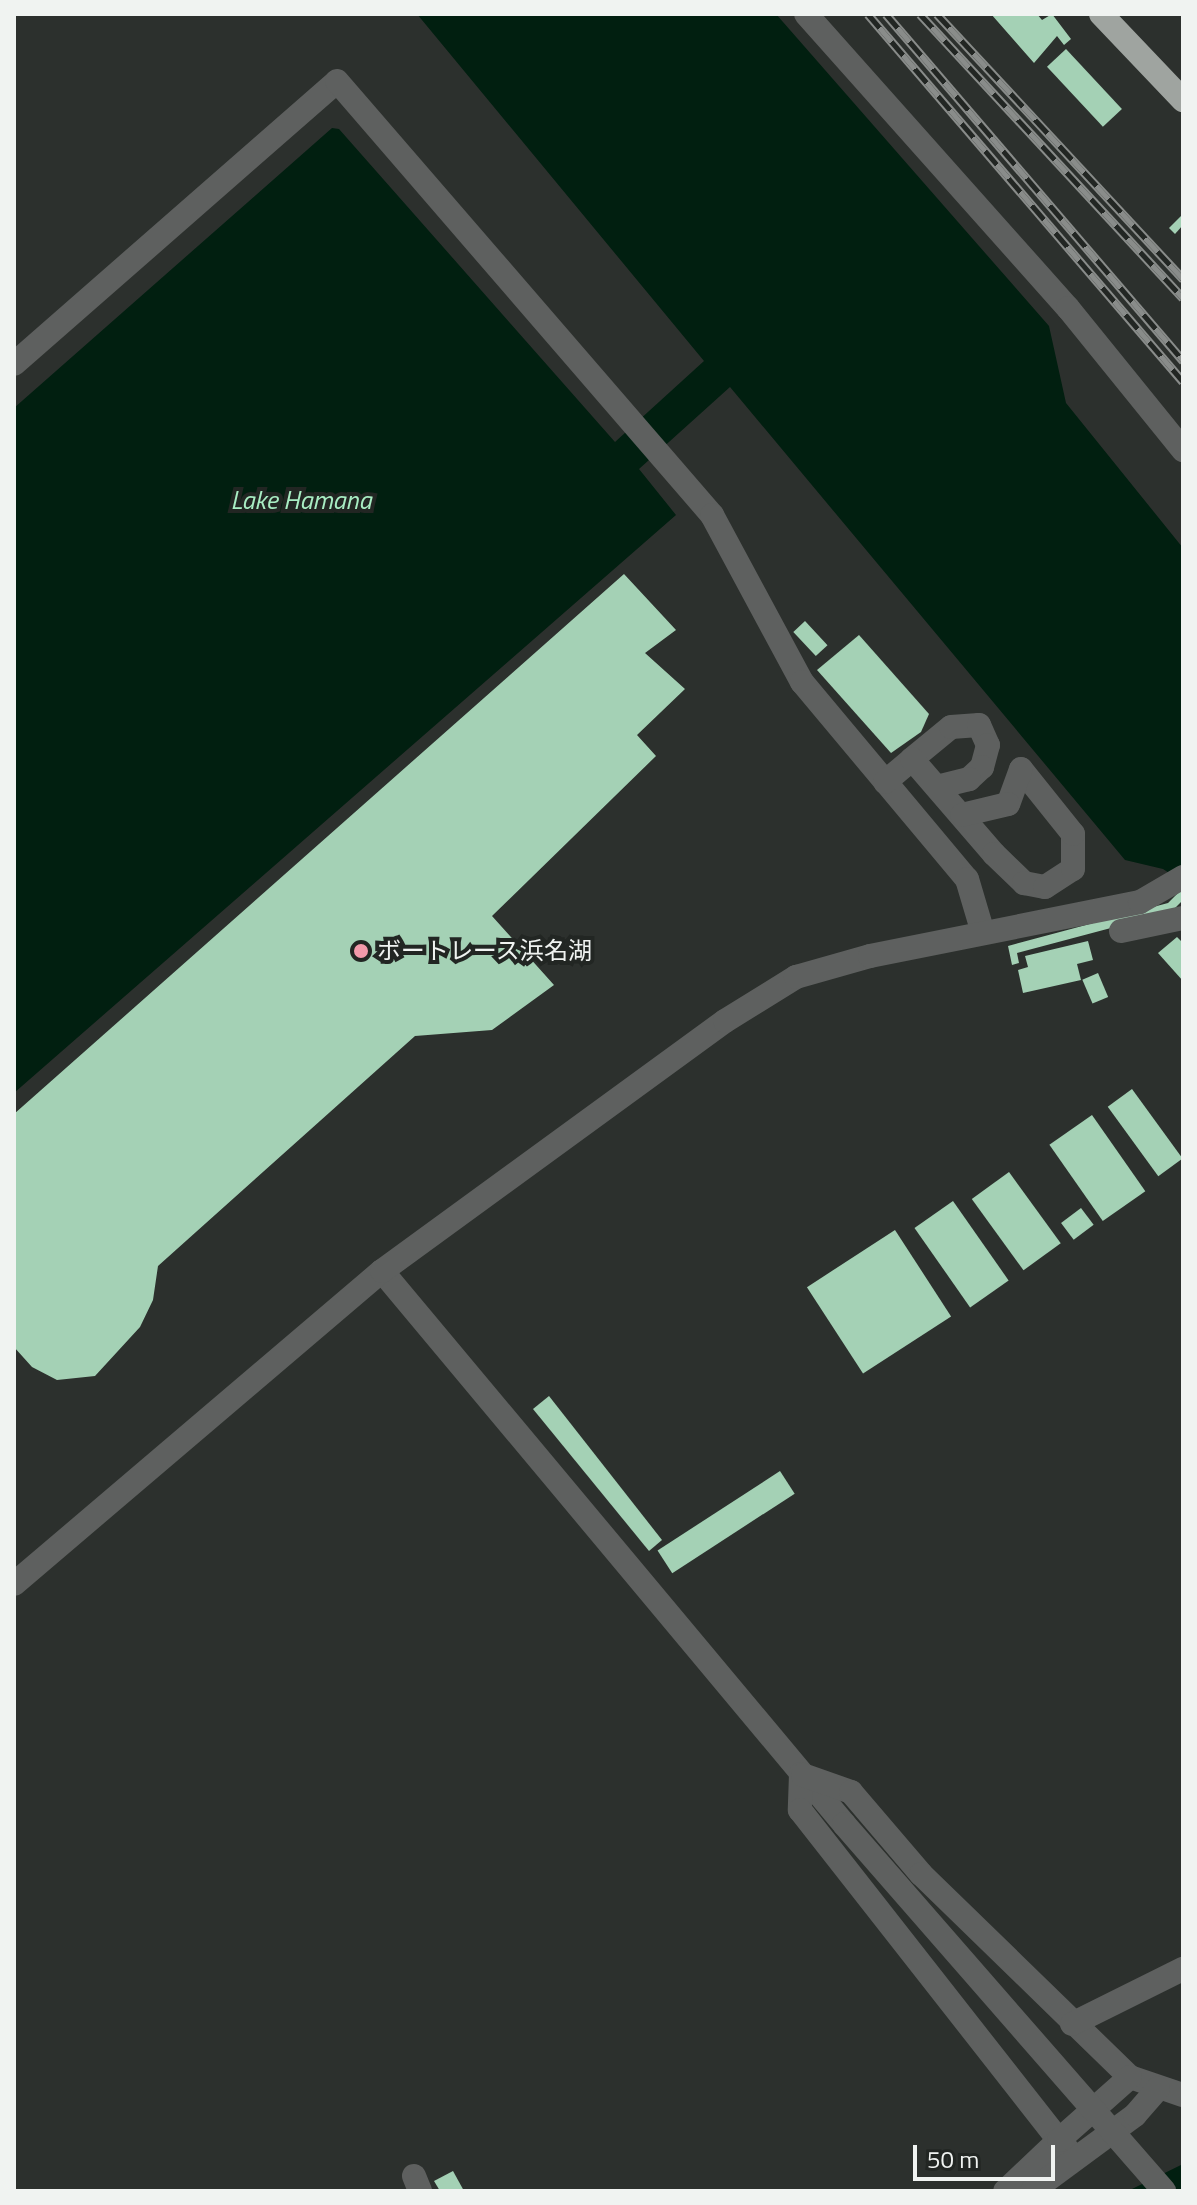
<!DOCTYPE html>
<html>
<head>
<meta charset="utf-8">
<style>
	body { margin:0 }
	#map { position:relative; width:1197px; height:2205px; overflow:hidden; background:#2c302d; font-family:"Titillium Web","Noto Sans JP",sans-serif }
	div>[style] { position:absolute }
	.water>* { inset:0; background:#011f10 }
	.building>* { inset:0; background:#a4d1b5; transform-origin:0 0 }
	.minor>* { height:24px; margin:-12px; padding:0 12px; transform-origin:12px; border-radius:12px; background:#5e605f }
	.highway>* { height:24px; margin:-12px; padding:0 12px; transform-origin:12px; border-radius:12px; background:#9fa4a0 }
	.rail>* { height:9px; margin-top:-4.5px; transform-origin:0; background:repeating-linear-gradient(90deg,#222623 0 18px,#898c8a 0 36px); box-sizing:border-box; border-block:2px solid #898c8a }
	.minor-bridge>* { height:24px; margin:-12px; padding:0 12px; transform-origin:12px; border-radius:12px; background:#5e605f }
	.dots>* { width:22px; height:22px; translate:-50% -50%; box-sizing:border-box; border:4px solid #222623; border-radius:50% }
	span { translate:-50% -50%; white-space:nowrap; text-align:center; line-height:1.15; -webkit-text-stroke:8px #222623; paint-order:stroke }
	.poi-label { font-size:24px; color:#f0f3f1 }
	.left { translate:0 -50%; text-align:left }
	.water-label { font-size:26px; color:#a8edc3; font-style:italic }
	.frame { position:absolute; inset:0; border:16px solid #f0f3f1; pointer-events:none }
	.scale { position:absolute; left:913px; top:2145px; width:142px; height:36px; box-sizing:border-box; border:4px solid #f0f3f1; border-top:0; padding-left:10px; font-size:24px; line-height:28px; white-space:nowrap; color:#f0f3f1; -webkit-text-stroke:6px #222623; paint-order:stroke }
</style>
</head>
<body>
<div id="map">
	<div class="water">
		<i style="clip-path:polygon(417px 14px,776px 14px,1049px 326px,1066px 403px,1183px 548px,1183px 882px,1163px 869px,1125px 860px,730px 387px,639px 469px,676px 515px,14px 1093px,14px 408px,332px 128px,339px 129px,615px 442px,704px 361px)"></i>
		<i style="clip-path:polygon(1183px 2164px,1183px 2191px,1127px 2191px,1132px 2189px)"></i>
	</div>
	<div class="building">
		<i style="clip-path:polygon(991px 14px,1037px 14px,1042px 20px,1052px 14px,1071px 39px,1064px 45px,1057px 36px,1034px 63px)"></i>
		<i style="left:1066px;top:49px;width:82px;height:26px;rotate:47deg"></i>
		<i style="clip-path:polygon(1183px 214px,1183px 225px,1175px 234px,1169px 228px)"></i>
		<i style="clip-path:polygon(624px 574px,676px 630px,645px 653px,685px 689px,637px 735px,656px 756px,492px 916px,554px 985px,492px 1030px,415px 1036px,158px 1266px,153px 1300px,140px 1327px,95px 1376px,57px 1380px,32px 1367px,14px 1347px,14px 1114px)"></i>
		<i style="left:805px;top:621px;width:33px;height:16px;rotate:47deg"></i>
		<i style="clip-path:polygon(859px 635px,929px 714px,921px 732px,891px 753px,817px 670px)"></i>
		<i style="clip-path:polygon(1183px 888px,1183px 900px,1171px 912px,1017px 953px,1019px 963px,1012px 965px,1008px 946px,1168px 903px)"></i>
		<i style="clip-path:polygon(1177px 937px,1183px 943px,1183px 981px,1158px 953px)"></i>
		<i style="clip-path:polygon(1088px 941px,1093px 960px,1077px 964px,1081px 980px,1023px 993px,1018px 970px,1028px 967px,1025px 956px)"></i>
		<i style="left:1098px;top:973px;width:26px;height:17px;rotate:67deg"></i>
		<i style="left:1132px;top:1089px;width:86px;height:30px;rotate:54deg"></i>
		<i style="left:1092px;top:1115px;width:93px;height:52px;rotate:55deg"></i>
		<i style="left:1009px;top:1172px;width:88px;height:46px;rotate:54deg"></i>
		<i style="left:953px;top:1201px;width:97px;height:47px;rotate:55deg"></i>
		<i style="left:1081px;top:1208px;width:21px;height:25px;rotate:53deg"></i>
		<i style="left:895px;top:1230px;width:103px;height:105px;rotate:57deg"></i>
		<i style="clip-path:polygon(549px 1396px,662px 1540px,649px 1551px,533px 1409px)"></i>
		<i style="left:780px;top:1471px;width:27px;height:146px;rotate:57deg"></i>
		<i style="clip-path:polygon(453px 2171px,464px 2191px,440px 2191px,434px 2181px)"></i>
	</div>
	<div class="minor">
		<i style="left:806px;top:14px;width:394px;rotate:48.3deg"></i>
		<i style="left:1068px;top:308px;width:183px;rotate:51deg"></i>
		<i style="left:14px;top:364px;width:429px;rotate:-41.2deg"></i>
		<i style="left:337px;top:81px;width:574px;rotate:49.17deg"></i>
		<i style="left:712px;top:515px;width:190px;rotate:61.7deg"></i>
		<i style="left:802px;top:682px;width:257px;rotate:50.1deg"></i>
		<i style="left:967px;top:879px;width:56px;rotate:73.5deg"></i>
		<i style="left:912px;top:759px;width:50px;rotate:-39.4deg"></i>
		<i style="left:951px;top:727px;width:28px;rotate:-4deg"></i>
		<i style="left:979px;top:725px;width:22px;rotate:66deg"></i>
		<i style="left:988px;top:745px;width:23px;rotate:105deg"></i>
		<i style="left:982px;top:767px;width:18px;rotate:137deg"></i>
		<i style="left:969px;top:779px;width:32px;rotate:166deg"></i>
		<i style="left:885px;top:782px;width:35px;rotate:-40deg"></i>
		<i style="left:912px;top:759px;width:125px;rotate:49.2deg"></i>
		<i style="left:994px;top:854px;width:42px;rotate:44deg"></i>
		<i style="left:1024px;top:883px;width:21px;rotate:11deg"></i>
		<i style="left:1045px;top:887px;width:33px;rotate:-33deg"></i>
		<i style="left:1073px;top:869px;width:35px;rotate:-90deg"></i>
		<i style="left:1073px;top:834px;width:83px;rotate:-128.7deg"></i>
		<i style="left:1021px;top:769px;width:37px;rotate:110deg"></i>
		<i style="left:1008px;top:804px;width:47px;rotate:166.6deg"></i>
		<i style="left:1121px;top:931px;width:63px;rotate:-11.8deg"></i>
		<i style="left:382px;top:1271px;width:721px;rotate:50.12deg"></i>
		<i style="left:14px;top:1584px;width:483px;rotate:-40.4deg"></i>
		<i style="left:382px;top:1271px;width:424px;rotate:-36.1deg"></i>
		<i style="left:725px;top:1021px;width:84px;rotate:-31.8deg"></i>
		<i style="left:796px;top:977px;width:77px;rotate:-15.8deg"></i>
		<i style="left:870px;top:956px;width:275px;rotate:-11.3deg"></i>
		<i style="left:1140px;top:902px;width:50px;rotate:-30.2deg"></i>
		<i style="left:801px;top:1774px;width:36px;rotate:92deg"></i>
		<i style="left:800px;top:1810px;width:420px;rotate:51.9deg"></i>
		<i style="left:1059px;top:2140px;width:74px;rotate:136.6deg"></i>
		<i style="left:803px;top:1775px;width:51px;rotate:19.5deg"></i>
		<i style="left:851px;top:1792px;width:108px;rotate:49.5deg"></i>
		<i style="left:921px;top:1874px;width:291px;rotate:44.2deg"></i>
		<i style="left:1130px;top:2077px;width:56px;rotate:18.8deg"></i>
		<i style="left:1072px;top:2024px;width:124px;rotate:-26.4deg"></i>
		<i style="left:1068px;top:2150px;width:13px;rotate:-132deg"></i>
		<i style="left:1059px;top:2140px;width:95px;rotate:-41.6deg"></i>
		<i style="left:414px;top:2176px;width:16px;rotate:68deg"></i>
		<i style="left:1032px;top:2191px;width:128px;rotate:-36.4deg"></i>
		<i style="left:1135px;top:2115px;width:35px;rotate:-49deg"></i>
	</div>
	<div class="highway">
		<i style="left:1101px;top:14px;width:119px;rotate:46.4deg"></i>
	</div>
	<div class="rail">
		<i style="left:868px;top:14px;width:484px;rotate:49.4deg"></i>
		<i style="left:886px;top:14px;width:457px;rotate:49.4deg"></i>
		<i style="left:920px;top:14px;width:387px;rotate:47.2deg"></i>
		<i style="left:937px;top:14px;width:362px;rotate:47.1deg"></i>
	</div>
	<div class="minor-bridge">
		<i style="left:844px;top:1824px;width:487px;rotate:48.9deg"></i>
	</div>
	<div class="dots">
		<i style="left:361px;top:951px;background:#f39aab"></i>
	</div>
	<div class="poi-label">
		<span class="left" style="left:377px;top:951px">ボートレース浜名湖</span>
	</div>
	<div class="water-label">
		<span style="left:301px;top:500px">Lake Hamana</span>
	</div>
	<div class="frame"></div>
	<div class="scale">50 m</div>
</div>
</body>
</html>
